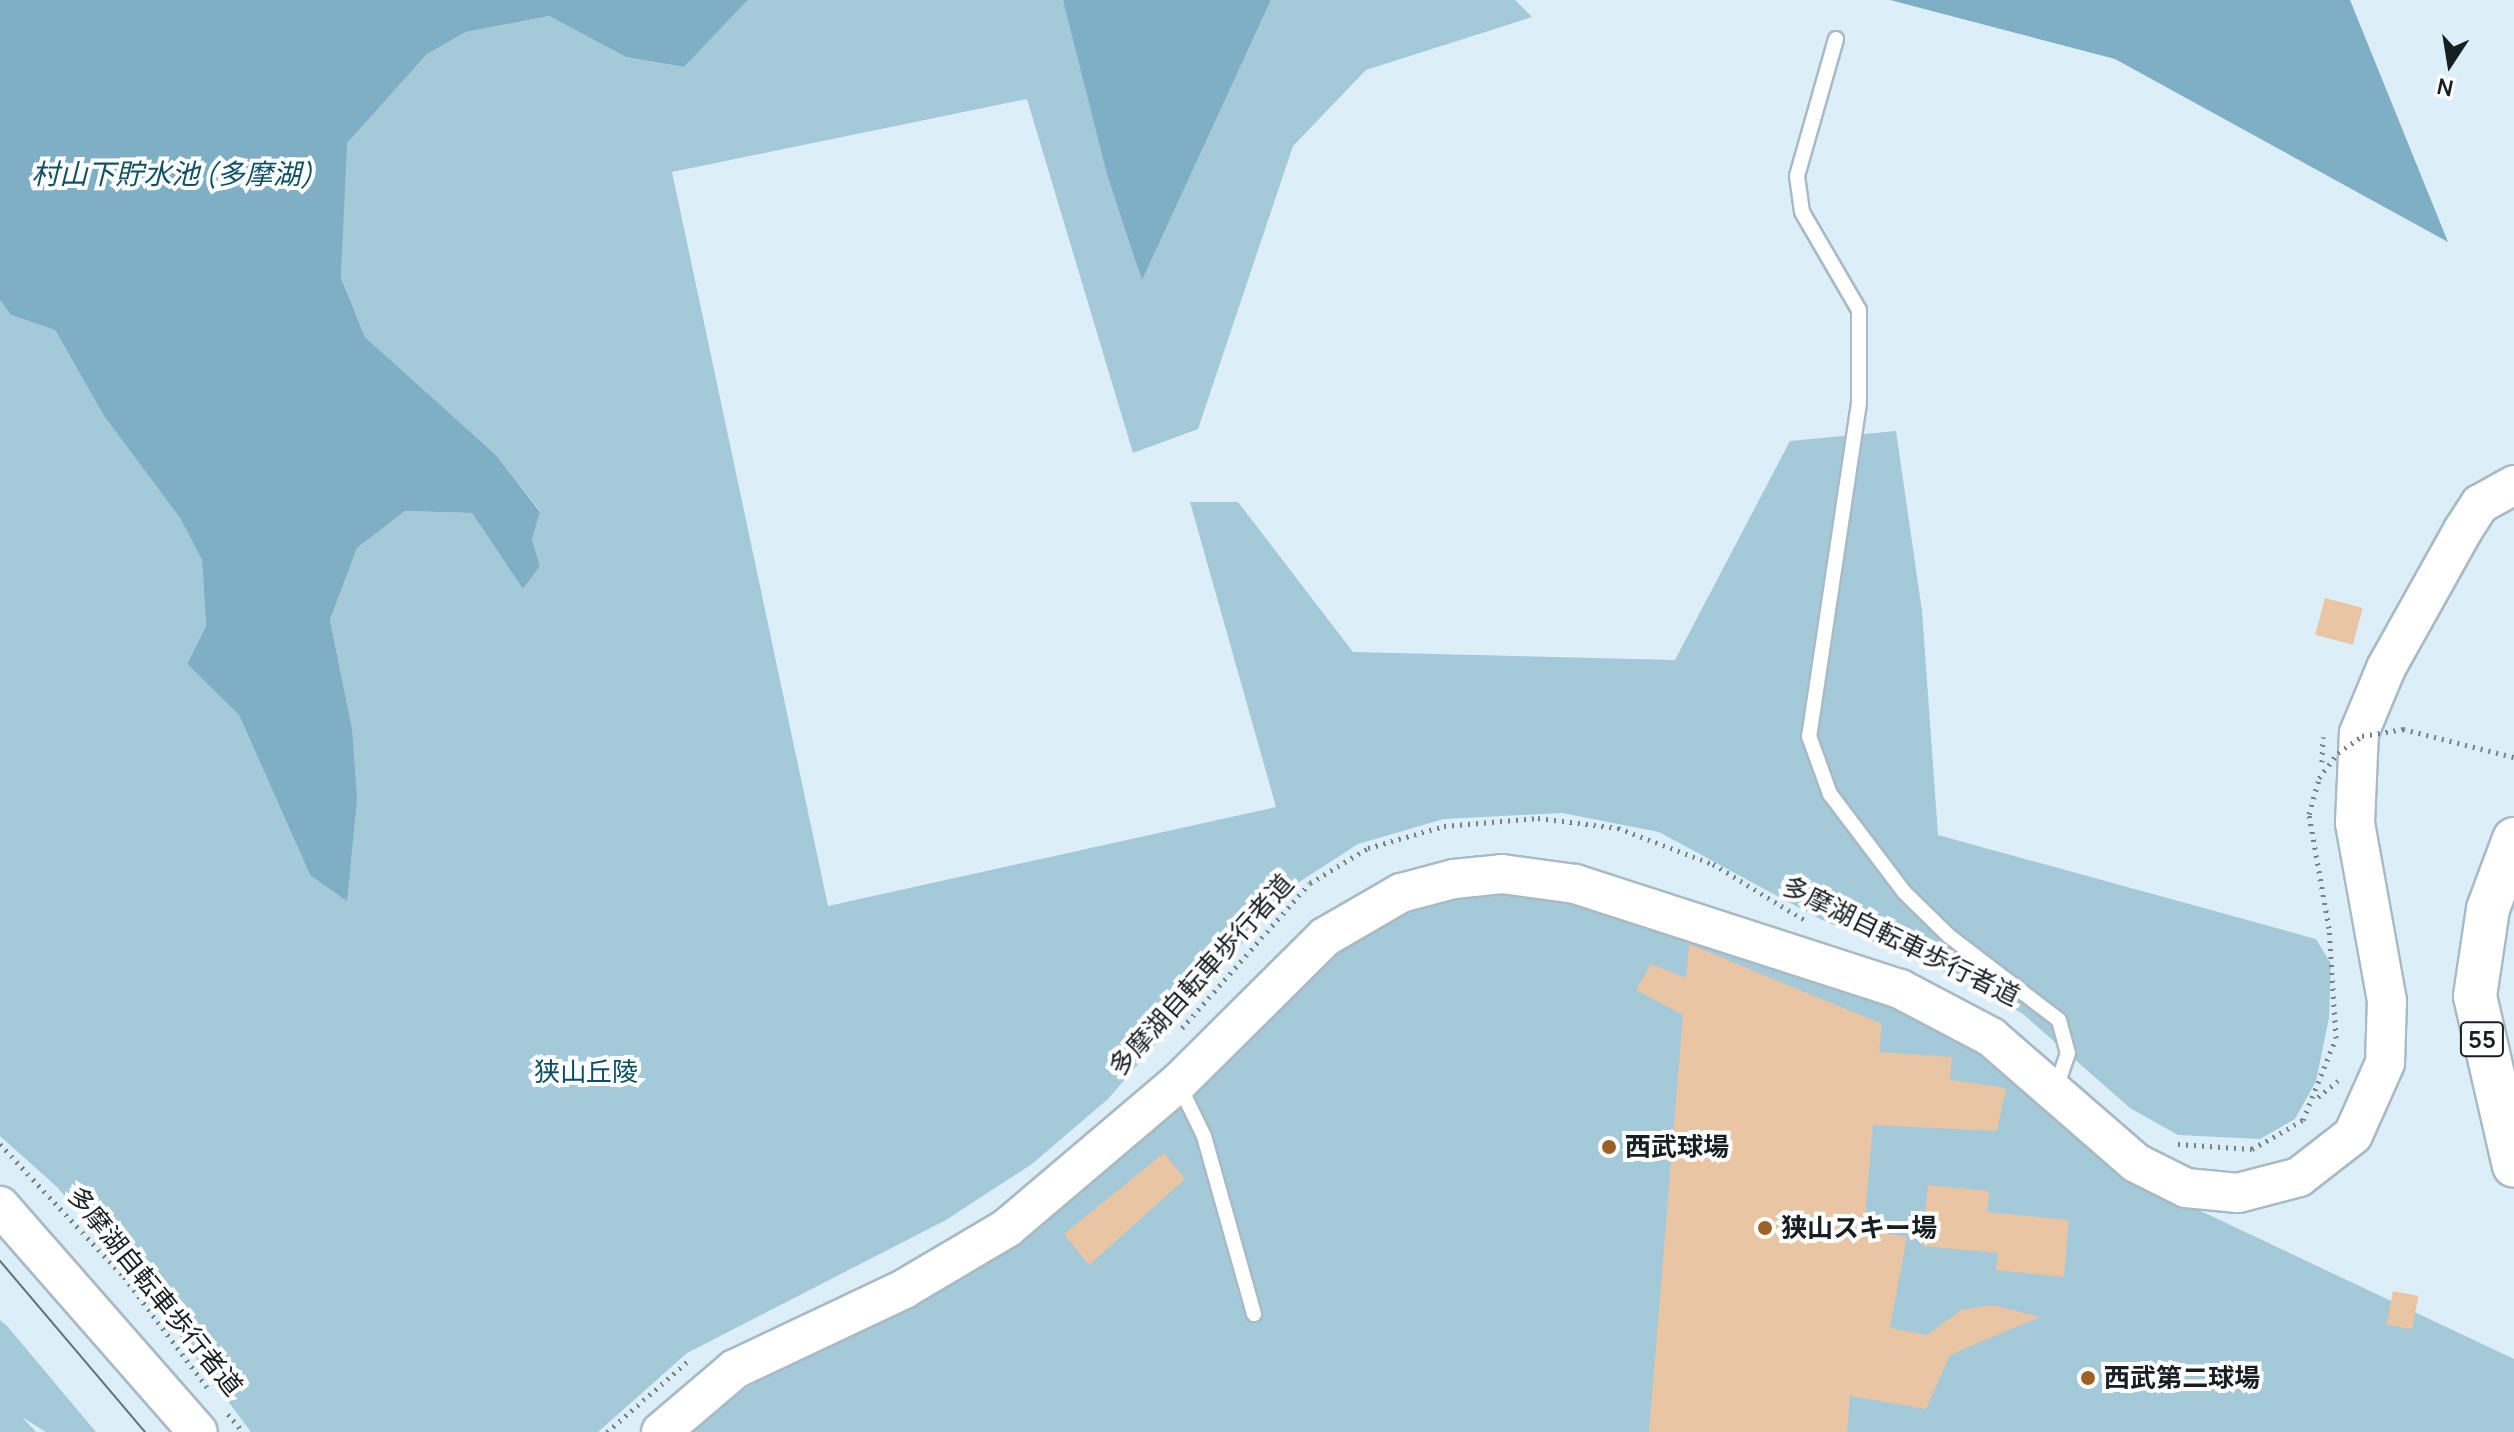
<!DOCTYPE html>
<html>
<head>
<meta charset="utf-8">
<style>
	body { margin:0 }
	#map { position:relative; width:2514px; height:1432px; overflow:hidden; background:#dceff8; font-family:Manrope,"Noto Sans JP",sans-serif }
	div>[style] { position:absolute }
	.green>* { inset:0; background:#a4c9d9 }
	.water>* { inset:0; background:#7eafc4 }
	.building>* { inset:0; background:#e9c5a4; transform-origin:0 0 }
	.path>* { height:5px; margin-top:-2.5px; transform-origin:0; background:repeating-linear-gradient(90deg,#758187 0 2px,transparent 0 8px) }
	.roads { filter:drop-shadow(2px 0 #a8bac3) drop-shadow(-2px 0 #a8bac3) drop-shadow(0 2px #a8bac3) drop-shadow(0 -2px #a8bac3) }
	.lane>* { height:14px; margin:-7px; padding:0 7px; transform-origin:7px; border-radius:7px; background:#fff }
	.secondary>* { height:38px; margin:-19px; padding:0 19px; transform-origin:19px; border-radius:19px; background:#fff }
	.primary>* { height:42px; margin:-21px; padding:0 21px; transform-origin:21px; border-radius:21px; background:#fff }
	.tram>* { height:2px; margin:-1px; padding:0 1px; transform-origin:1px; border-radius:1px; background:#657176 }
	.path-bridge>* { height:5px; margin-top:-2.5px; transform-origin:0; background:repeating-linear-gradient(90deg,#758187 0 2px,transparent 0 8px) }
	.dots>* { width:22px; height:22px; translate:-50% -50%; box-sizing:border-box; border:4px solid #fff; border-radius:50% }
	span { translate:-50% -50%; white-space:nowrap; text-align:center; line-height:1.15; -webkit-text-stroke:8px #fff; paint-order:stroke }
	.shield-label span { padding:2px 6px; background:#fff; border:2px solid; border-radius:6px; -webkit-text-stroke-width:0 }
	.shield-label { font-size:24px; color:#181f22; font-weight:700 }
	.street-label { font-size:26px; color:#181f22 }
	.park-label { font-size:26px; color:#074d63 }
	.poi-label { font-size:26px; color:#181f22; font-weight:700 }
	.left { translate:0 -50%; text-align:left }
	.water-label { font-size:28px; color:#0e5167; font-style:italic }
	.north { position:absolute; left:2410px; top:24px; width:80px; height:80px; -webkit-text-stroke:6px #fff; paint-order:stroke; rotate:192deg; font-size:22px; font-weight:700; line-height:32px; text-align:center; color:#181f22 }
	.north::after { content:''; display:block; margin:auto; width:28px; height:36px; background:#181f22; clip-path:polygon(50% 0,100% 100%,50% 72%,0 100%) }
</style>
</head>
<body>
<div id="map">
	<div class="green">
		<i style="clip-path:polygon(748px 0,1063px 0,1142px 279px,1271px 0,1515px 0,1532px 17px,1366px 70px,1293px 146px,1198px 429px,1133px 453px,1027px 99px,672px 172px,828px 906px,1276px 807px,1190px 502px,1238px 502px,1353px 652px,1675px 660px,1790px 441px,1896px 431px,1922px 611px,1938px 835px,2316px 939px,2331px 964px,2329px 1018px,2316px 1081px,2295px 1119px,2260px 1139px,2178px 1135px,2130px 1108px,2023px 1014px,1966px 981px,1820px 919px,1659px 832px,1562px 813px,1444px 819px,1358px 844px,1290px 888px,1108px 1099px,1032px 1164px,946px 1220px,687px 1353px,598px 1432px,251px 1432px,143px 1287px,57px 1187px,0 1136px,0 300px,11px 315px,55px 330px,104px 416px,180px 518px,202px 560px,206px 626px,187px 664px,239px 715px,310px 875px,352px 728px,330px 620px,357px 548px,405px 511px,472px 513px,523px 589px,540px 566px,532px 539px,540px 511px,496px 455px,365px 337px,341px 278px,346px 143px,427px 54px,466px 32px,549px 16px,626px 57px,684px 67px)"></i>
		<i style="clip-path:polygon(1499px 889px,1591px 906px,1845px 985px,1983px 1053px,2116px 1171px,2514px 1359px,2514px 1432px,679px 1432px,807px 1349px,933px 1289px,1330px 957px,1411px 905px)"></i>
		<i style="clip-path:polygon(0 1320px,8px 1327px,96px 1432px,46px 1432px,22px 1417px,36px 1432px,0 1432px)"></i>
	</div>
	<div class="water">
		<i style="clip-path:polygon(0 0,748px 0,684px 67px,626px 57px,549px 16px,466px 32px,427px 54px,347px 143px,341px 278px,365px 337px,496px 455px,540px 512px,532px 539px,540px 566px,523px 589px,472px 513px,405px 511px,357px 548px,330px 620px,352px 728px,357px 799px,347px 901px,310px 875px,239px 715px,187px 664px,206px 626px,202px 560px,180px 518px,104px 416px,55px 330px,11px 315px,0 300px)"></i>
		<i style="clip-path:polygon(1063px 0,1271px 0,1142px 280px,1107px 174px)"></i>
		<i style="clip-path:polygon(1890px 0,2350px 0,2448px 242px,2115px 59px)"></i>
	</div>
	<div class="building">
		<i style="left:2325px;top:598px;width:39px;height:38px;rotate:15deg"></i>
		<i style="clip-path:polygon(1689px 944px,1882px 1024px,1879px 1052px,1952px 1057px,1950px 1080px,2006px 1088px,1997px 1131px,1873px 1125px,1864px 1230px,1907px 1237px,1890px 1328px,1927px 1335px,1961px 1310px,1992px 1305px,2040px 1317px,1950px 1355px,1926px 1409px,1850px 1396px,1847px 1432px,1649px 1432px,1683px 1015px,1636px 990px,1651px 964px,1686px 978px)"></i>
		<i style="clip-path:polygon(1164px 1153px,1185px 1179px,1089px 1265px,1064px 1234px)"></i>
		<i style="clip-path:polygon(1928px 1185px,1989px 1191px,1987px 1212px,2069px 1220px,2064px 1277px,1996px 1270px,1998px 1253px,1922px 1246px)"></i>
		<i style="left:2393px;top:1291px;width:26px;height:34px;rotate:11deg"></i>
	</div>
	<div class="path">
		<i style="left:2322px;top:762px;width:25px;rotate:-88deg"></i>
		<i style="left:1182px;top:1028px;width:193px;rotate:-48.6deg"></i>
		<i style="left:1310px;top:883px;width:68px;rotate:-31.1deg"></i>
		<i style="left:1368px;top:848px;width:79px;rotate:-16.1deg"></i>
		<i style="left:1444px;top:826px;width:94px;rotate:-4.9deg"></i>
		<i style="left:1538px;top:818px;width:81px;rotate:7.1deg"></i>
		<i style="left:1618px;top:828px;width:102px;rotate:20.8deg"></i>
		<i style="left:1713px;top:864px;width:109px;rotate:31.5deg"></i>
		<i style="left:2318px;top:1097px;width:26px;rotate:-39deg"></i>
		<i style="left:0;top:1144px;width:182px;rotate:47deg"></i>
		<i style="left:124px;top:1277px;width:138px;rotate:53deg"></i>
		<i style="left:2178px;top:1144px;width:74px;rotate:3.9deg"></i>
		<i style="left:2252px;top:1149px;width:59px;rotate:-29.6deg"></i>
		<i style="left:2303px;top:1120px;width:88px;rotate:-68.1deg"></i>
		<i style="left:2336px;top:1038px;width:110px;rotate:-93.6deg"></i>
		<i style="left:228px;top:1414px;width:23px;rotate:50deg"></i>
		<i style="left:607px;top:1432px;width:108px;rotate:-41.2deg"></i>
	</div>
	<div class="roads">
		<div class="lane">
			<i style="left:1836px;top:39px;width:142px;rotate:105.9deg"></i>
			<i style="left:1797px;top:176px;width:36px;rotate:82deg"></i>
			<i style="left:1802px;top:212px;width:113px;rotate:59.8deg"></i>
			<i style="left:1859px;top:310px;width:93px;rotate:90deg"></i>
			<i style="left:1859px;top:403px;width:337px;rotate:98.5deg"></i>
			<i style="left:1809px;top:736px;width:62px;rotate:70.1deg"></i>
			<i style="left:1830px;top:794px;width:123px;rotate:52.9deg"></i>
			<i style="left:1904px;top:892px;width:63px;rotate:44.4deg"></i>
			<i style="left:1949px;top:936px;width:138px;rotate:37.4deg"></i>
			<i style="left:2059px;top:1020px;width:34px;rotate:75deg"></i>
			<i style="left:2068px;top:1053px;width:37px;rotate:109deg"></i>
			<i style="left:1178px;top:1083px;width:59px;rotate:63.9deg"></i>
			<i style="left:1204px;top:1136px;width:185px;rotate:74.3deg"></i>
		</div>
		<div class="secondary">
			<i style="left:0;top:1206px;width:300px;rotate:48.8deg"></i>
			<i style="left:661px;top:1432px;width:97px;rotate:-40.4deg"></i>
			<i style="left:735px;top:1369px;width:187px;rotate:-25.3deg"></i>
			<i style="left:904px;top:1289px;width:120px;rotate:-30.6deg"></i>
			<i style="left:1007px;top:1228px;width:224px;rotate:-40.3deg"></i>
			<i style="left:1178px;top:1083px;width:207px;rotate:-44.8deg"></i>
			<i style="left:1325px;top:937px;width:88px;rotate:-30.1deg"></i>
			<i style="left:1401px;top:893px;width:55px;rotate:-14.8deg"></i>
			<i style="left:1454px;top:879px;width:48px;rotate:-5.9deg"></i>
			<i style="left:1502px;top:874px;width:74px;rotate:7.8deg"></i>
			<i style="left:1575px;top:884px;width:342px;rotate:17.9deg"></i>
			<i style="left:1900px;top:989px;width:103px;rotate:27.8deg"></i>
			<i style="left:1991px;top:1037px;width:192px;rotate:41deg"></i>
			<i style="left:2136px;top:1163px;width:56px;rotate:26.6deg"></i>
			<i style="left:2186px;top:1188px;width:52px;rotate:5.5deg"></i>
			<i style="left:2238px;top:1193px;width:63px;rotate:-14.7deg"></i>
			<i style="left:2299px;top:1177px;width:68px;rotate:-37.9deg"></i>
			<i style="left:2353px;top:1135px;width:79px;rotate:-66deg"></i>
			<i style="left:2385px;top:1063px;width:62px;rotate:-88.2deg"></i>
			<i style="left:2387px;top:1001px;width:181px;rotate:-100.2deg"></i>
			<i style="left:2355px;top:823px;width:90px;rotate:-87.5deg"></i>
			<i style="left:2359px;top:733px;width:70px;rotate:-67.4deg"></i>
			<i style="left:2386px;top:668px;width:158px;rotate:-60.8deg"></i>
			<i style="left:2463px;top:530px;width:31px;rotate:-57deg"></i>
			<i style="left:2480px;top:504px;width:39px;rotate:-29deg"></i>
		</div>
		<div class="primary">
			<i style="left:2514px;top:839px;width:75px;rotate:110.4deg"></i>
			<i style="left:2488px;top:909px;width:88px;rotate:98.5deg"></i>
			<i style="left:2475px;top:996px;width:174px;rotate:77.1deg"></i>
		</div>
	</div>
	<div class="tram">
		<i style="left:0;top:1261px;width:224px;rotate:49.7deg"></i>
	</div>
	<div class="path-bridge">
		<i style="left:2329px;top:928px;width:116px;rotate:-100deg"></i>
		<i style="left:2309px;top:814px;width:37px;rotate:-74deg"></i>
		<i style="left:2319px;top:778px;width:31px;rotate:-53deg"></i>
		<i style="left:2338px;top:753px;width:29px;rotate:-35deg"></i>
		<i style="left:2362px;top:736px;width:42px;rotate:-9.7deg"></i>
		<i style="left:2403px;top:729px;width:114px;rotate:14.2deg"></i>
	</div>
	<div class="dots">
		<i style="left:1609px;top:1147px;background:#9d6223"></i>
		<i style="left:1765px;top:1228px;background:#9d6223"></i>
		<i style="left:2088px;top:1378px;background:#9d6223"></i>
	</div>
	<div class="shield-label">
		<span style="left:2482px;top:1039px">55</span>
	</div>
	<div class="street-label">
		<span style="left:1901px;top:941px;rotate:26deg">多摩湖自転車歩行者道</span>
		<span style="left:1201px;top:975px;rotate:-48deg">多摩湖自転車歩行者道</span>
		<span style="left:155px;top:1291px;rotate:51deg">多摩湖自転車歩行者道</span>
	</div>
	<div class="park-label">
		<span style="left:586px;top:1072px">狭山丘陵</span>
	</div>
	<div class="poi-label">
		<span class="left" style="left:1625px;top:1147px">西武球場</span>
		<span class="left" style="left:1781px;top:1228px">狭山スキー場</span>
		<span class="left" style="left:2104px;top:1378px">西武第二球場</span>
	</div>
	<div class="water-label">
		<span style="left:172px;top:173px">村山下貯水池 (多摩湖)</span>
	</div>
	<div class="north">N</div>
</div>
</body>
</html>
